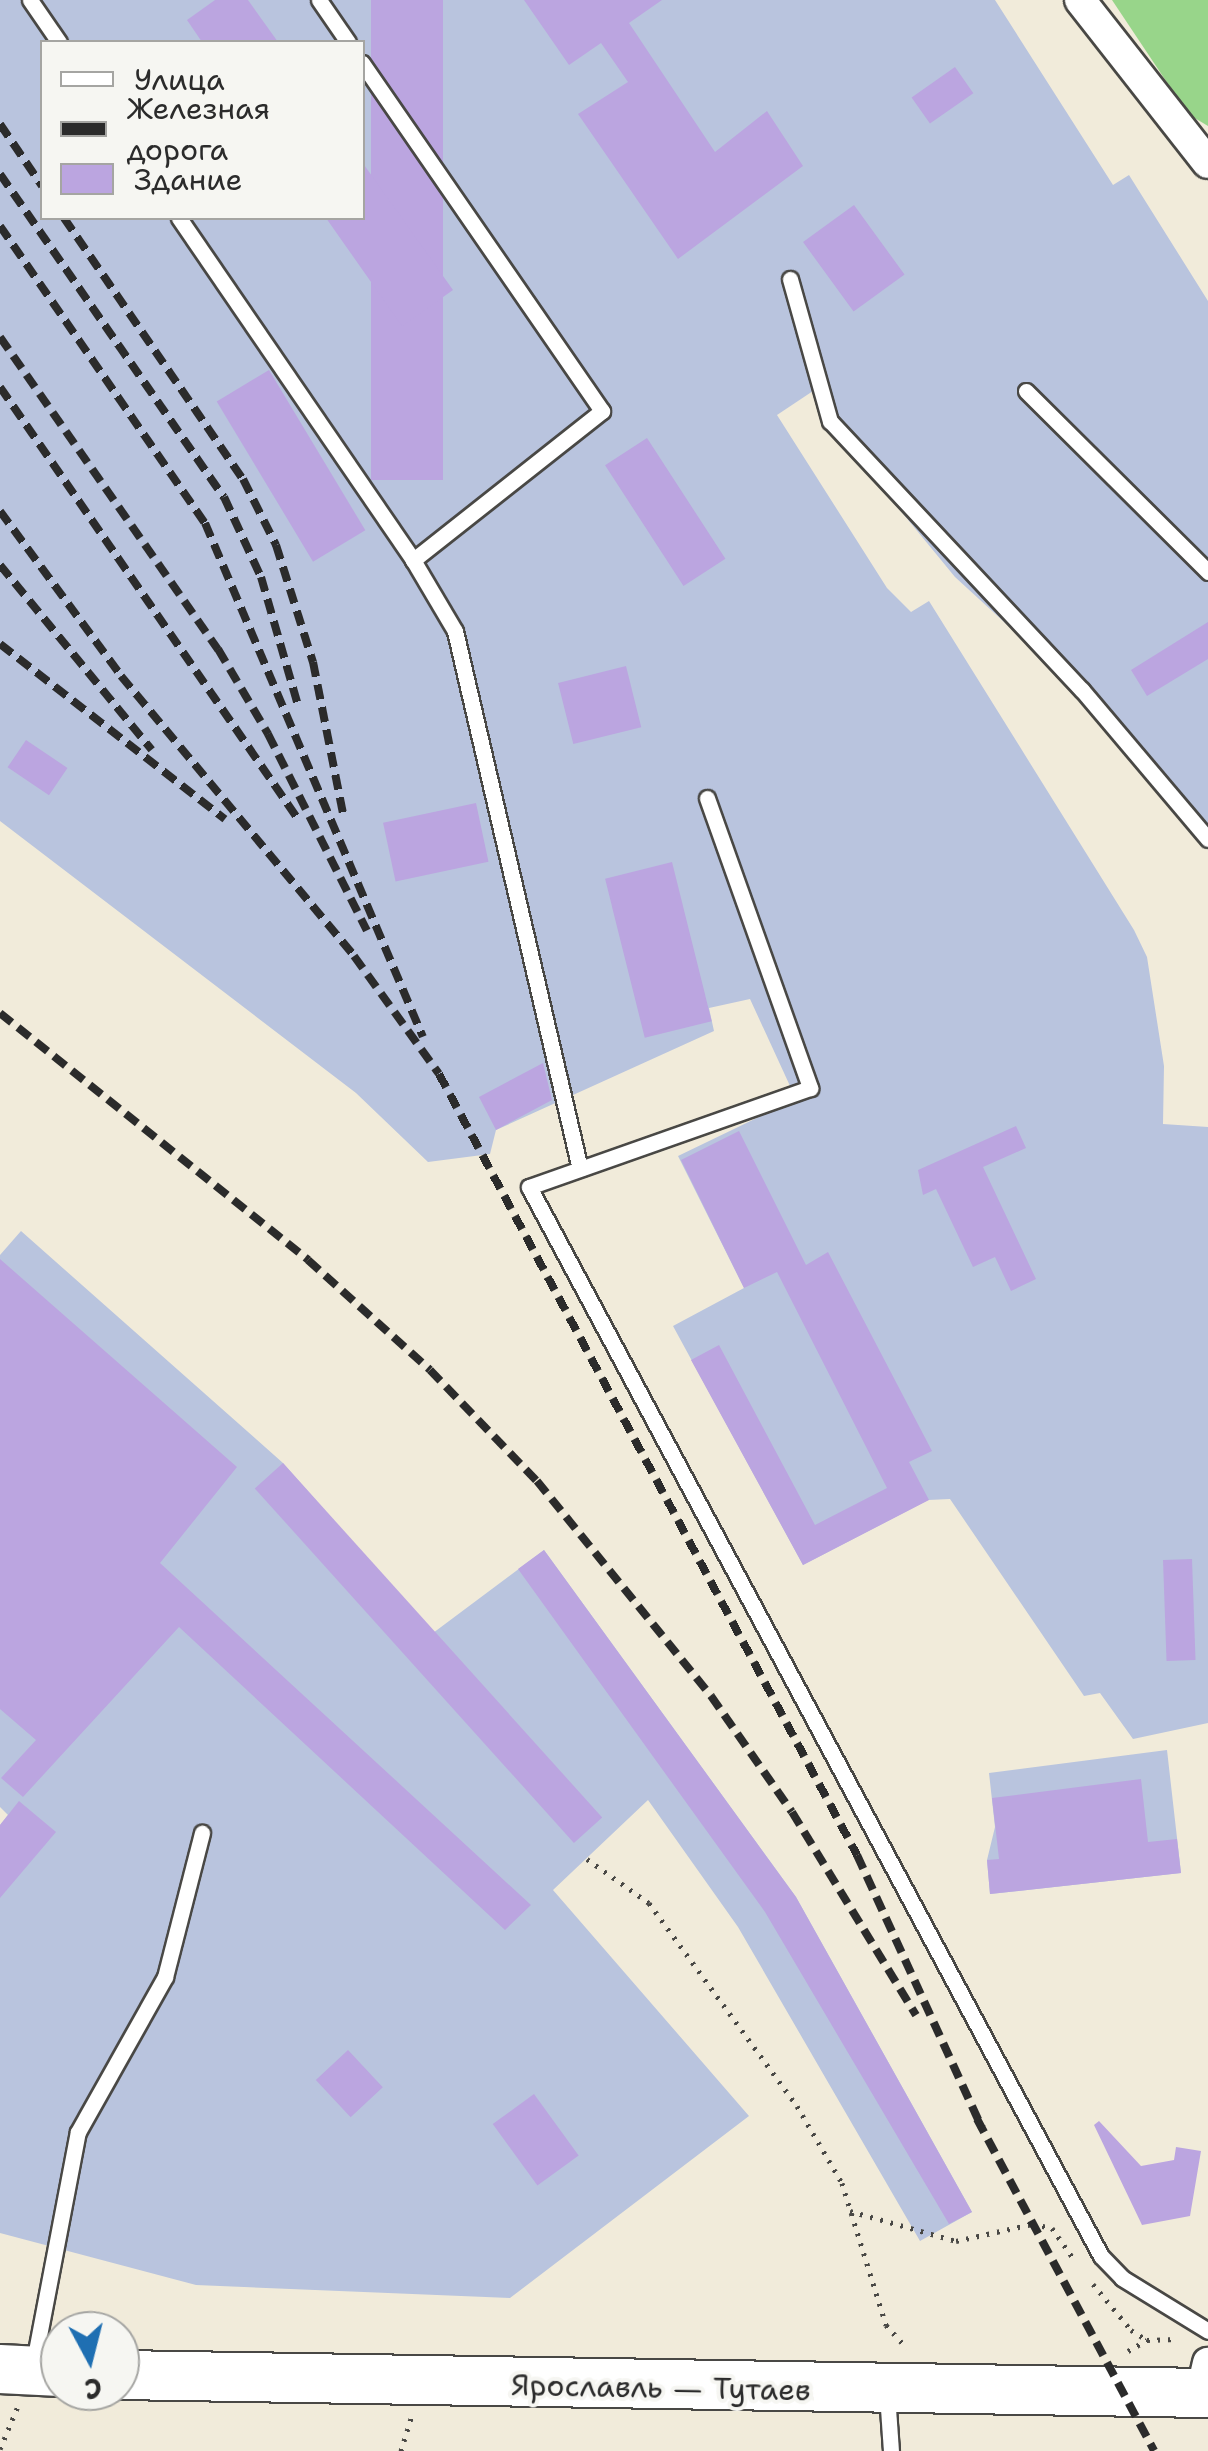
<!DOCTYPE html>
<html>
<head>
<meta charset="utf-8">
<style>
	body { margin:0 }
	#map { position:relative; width:1208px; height:2451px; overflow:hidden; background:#f1ebda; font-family:"Shantell Sans",sans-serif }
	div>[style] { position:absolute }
	.industrial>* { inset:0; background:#b9c4de }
	.green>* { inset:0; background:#98d58a }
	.building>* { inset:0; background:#bba5e0; transform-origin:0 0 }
	.path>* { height:5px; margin-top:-2.5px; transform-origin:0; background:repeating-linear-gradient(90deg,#494845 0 2.5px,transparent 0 10.5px) }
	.roads { filter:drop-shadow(2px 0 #494845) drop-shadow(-2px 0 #494845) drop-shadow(0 2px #494845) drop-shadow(0 -2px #494845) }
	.service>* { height:15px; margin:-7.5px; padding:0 7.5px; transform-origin:7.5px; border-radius:7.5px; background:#fff }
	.minor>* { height:30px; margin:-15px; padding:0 15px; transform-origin:15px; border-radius:15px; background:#fff }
	.primary>* { height:48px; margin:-24px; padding:0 24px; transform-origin:24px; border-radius:24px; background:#fff }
	.rail>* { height:8px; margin-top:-4px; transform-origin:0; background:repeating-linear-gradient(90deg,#2b2b2b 0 15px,transparent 0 23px) }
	span { translate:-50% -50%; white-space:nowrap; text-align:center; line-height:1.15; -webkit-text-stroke:8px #f6f6f2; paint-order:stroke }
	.street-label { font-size:30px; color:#2b2b2b }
	.legend { position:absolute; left:40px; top:40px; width:325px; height:180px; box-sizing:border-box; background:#f6f6f2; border:2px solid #a5a5a2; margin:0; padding:12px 18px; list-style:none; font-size:30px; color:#2b2b2b }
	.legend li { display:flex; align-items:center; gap:20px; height:50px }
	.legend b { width:50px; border:2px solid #a5a5a2 }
	.north { position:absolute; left:40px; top:2311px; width:100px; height:100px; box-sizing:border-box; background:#f6f6f2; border:2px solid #a5a5a2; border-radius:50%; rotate:173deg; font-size:28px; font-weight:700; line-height:40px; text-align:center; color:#2b2b2b }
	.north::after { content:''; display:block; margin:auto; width:35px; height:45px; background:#1f6fb2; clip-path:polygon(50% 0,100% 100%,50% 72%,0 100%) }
</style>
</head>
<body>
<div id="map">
	<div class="industrial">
		<i style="clip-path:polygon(evenodd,0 0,995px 0,1113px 185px,1129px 175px,1208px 301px,1208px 837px,1087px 698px,955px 577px,886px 493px,829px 407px,828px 381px,777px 415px,887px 588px,911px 612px,929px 601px,1134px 930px,1147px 957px,1164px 1066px,1163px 1124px,1208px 1127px,1208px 1723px,1133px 1739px,1100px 1693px,1084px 1696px,950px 1499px,928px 1500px,803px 1565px,673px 1326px,744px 1288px,678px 1156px,796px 1099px,750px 999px,709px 1008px,714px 1031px,496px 1130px,490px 1154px,428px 1162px,356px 1093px,0 821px,0 0,42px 42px,362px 42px,362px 218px,42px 218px,42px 42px)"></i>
		<i style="clip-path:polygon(21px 1231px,283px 1463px,433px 1633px,544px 1550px,796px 1897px,972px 2212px,920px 2241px,738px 1927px,648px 1800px,553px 1890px,749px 2116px,510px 2298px,196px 2285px,0 2233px,0 1825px,8px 1815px,0 1807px,0 1255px)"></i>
		<i style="clip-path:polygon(1167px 1750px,1181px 1873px,990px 1894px,987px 1860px,995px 1827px,989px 1773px)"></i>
	</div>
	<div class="green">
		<i style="clip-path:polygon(1112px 0,1208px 0,1208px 126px,1188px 114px)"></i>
	</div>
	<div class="building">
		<i style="clip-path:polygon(215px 0,248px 0,278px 42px,202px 42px,187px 20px)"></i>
		<i style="left:371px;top:0;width:72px;height:480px"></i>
		<i style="clip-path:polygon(524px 0,662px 0,629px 23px,715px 152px,767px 111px,803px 166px,678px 259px,578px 114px,628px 82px,601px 43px,569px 65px)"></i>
		<i style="left:955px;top:67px;width:32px;height:53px;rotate:55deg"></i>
		<i style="clip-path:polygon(362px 162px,453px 290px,402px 326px,326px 218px,362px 218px)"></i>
		<i style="left:854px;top:205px;width:86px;height:63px;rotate:54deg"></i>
		<i style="left:269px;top:370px;width:187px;height:61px;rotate:59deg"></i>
		<i style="left:647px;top:438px;width:144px;height:50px;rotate:57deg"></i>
		<i style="clip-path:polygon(1208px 622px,1208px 659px,1147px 696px,1131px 670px)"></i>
		<i style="left:626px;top:666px;width:63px;height:70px;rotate:76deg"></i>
		<i style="left:26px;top:740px;width:50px;height:33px;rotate:34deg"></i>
		<i style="left:476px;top:803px;width:60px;height:95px;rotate:78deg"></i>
		<i style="left:672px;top:862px;width:164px;height:69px;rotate:76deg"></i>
		<i style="clip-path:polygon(543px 1063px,552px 1100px,496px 1130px,479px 1097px)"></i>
		<i style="clip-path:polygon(1016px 1126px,1026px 1148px,983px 1167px,1036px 1279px,1011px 1291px,995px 1257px,973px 1267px,936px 1189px,923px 1195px,918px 1170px)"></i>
		<i style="clip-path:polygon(739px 1131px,806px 1265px,828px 1252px,932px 1451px,909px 1462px,929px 1500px,803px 1565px,691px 1360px,719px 1345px,815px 1525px,887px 1488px,777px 1272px,744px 1288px,681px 1160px)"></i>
		<i style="clip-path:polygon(0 1259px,237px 1467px,160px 1563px,531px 1905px,505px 1930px,179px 1627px,23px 1797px,1px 1778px,36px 1740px,0 1709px)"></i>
		<i style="left:283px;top:1463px;width:477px;height:38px;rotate:48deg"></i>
		<i style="clip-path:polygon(544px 1550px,796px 1897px,972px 2212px,949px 2224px,765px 1912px,518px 1569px)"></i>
		<i style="left:1192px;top:1559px;width:101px;height:29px;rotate:88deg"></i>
		<i style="clip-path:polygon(1141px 1779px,1148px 1842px,1177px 1839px,1181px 1873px,990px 1894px,987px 1860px,999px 1859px,992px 1798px)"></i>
		<i style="clip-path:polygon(19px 1801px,56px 1832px,0 1898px,0 1825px)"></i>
		<i style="left:348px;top:2050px;width:51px;height:44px;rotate:47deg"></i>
		<i style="left:534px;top:2094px;width:76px;height:51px;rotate:54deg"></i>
		<i style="clip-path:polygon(1099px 2121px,1141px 2166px,1174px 2160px,1176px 2147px,1201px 2151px,1190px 2216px,1142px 2225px,1094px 2125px)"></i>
	</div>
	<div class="path">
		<i style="left:587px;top:1859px;width:76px;rotate:35.4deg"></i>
		<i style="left:649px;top:1903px;width:251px;rotate:53.9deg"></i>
		<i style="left:797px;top:2106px;width:89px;rotate:59.7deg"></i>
		<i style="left:842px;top:2183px;width:149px;rotate:72.8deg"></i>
		<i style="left:886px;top:2325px;width:31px;rotate:48deg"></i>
		<i style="left:850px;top:2211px;width:110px;rotate:15.8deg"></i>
		<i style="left:956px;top:2241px;width:78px;rotate:-12.6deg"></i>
		<i style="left:1032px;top:2224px;width:20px;rotate:11deg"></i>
		<i style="left:1052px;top:2228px;width:38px;rotate:55deg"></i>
		<i style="left:1093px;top:2284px;width:60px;rotate:50.4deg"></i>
		<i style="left:1131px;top:2330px;width:19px;rotate:32deg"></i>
		<i style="left:1147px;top:2340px;width:30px;rotate:-2deg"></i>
		<i style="left:1128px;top:2351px;width:22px;rotate:-30deg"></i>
		<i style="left:0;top:2449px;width:47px;rotate:-67.3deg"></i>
		<i style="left:401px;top:2451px;width:37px;rotate:-73deg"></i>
	</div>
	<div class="roads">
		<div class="service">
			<i style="left:30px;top:0;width:51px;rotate:55.4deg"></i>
			<i style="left:319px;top:0;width:51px;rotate:55.4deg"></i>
			<i style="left:362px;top:63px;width:423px;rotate:55.4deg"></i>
			<i style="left:602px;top:411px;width:241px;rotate:141.7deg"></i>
			<i style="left:413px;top:560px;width:82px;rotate:59.4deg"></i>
			<i style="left:455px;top:631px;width:552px;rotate:76.92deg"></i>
			<i style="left:179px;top:218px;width:414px;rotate:55.6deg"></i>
			<i style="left:790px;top:279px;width:148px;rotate:74.3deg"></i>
			<i style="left:830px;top:421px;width:369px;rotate:46.9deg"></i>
			<i style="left:1082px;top:690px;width:195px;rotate:49.8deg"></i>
			<i style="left:1026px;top:391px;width:257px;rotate:44.8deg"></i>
			<i style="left:707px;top:798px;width:308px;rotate:70.4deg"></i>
			<i style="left:810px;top:1088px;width:298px;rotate:160.6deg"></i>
			<i style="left:529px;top:1187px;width:1212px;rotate:61.85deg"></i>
			<i style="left:1101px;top:2256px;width:30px;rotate:46deg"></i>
			<i style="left:1122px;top:2278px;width:101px;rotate:31.6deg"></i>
			<i style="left:33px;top:2367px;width:239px;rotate:-79.2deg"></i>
			<i style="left:78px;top:2132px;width:178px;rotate:-60.7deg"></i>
			<i style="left:165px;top:1977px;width:149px;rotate:-75.6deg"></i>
			<i style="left:887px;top:2394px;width:57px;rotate:86deg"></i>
		</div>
		<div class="minor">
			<i style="left:1080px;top:0;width:207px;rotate:51.9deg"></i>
			<i style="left:1201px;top:2393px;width:31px;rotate:-77deg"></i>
		</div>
		<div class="primary">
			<i style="left:0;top:2369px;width:60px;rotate:2.9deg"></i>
			<i style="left:120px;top:2375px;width:1088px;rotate:0.95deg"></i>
		</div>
	</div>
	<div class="rail">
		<i style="left:0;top:124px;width:75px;rotate:55.9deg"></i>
		<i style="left:0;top:174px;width:393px;rotate:55.3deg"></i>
		<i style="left:224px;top:497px;width:88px;rotate:65.2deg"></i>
		<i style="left:261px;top:577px;width:133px;rotate:73.9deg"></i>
		<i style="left:64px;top:218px;width:316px;rotate:55.6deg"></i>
		<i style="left:243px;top:479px;width:74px;rotate:63.4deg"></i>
		<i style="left:276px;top:545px;width:123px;rotate:72.5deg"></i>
		<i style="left:313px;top:662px;width:160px;rotate:78.8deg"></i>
		<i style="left:0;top:226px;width:361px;rotate:55.4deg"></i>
		<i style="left:205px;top:523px;width:558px;rotate:67.02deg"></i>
		<i style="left:0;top:337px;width:381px;rotate:55.1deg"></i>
		<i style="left:218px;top:649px;width:99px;rotate:59.5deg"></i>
		<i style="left:268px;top:734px;width:220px;rotate:63.3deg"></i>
		<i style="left:0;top:387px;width:525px;rotate:55.4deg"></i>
		<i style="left:0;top:511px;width:205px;rotate:53.7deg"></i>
		<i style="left:121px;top:676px;width:364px;rotate:50.2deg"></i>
		<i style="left:354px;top:956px;width:145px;rotate:54.2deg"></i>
		<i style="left:439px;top:1074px;width:886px;rotate:61.84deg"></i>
		<i style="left:857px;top:1855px;width:300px;rotate:65.4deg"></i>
		<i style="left:0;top:565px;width:239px;rotate:50.6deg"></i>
		<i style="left:0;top:644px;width:285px;rotate:37.9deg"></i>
		<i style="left:0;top:1013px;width:395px;rotate:38.7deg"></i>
		<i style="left:308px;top:1260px;width:164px;rotate:42deg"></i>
		<i style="left:430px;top:1370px;width:154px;rotate:46.1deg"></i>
		<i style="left:537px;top:1481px;width:277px;rotate:51deg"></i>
		<i style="left:711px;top:1696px;width:141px;rotate:55.1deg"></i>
		<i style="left:792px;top:1812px;width:238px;rotate:58.6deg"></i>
		<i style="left:977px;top:2119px;width:376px;rotate:61.9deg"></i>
	</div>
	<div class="street-label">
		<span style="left:661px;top:2388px;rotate:1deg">Ярославль — Тутаев</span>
	</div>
	<ul class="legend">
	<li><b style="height:12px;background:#fff"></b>Улица</li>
	<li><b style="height:12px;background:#2b2b2b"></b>Железная дорога</li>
	<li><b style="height:28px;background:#bba5e0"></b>Здание</li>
	</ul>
	<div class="north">С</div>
</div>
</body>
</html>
